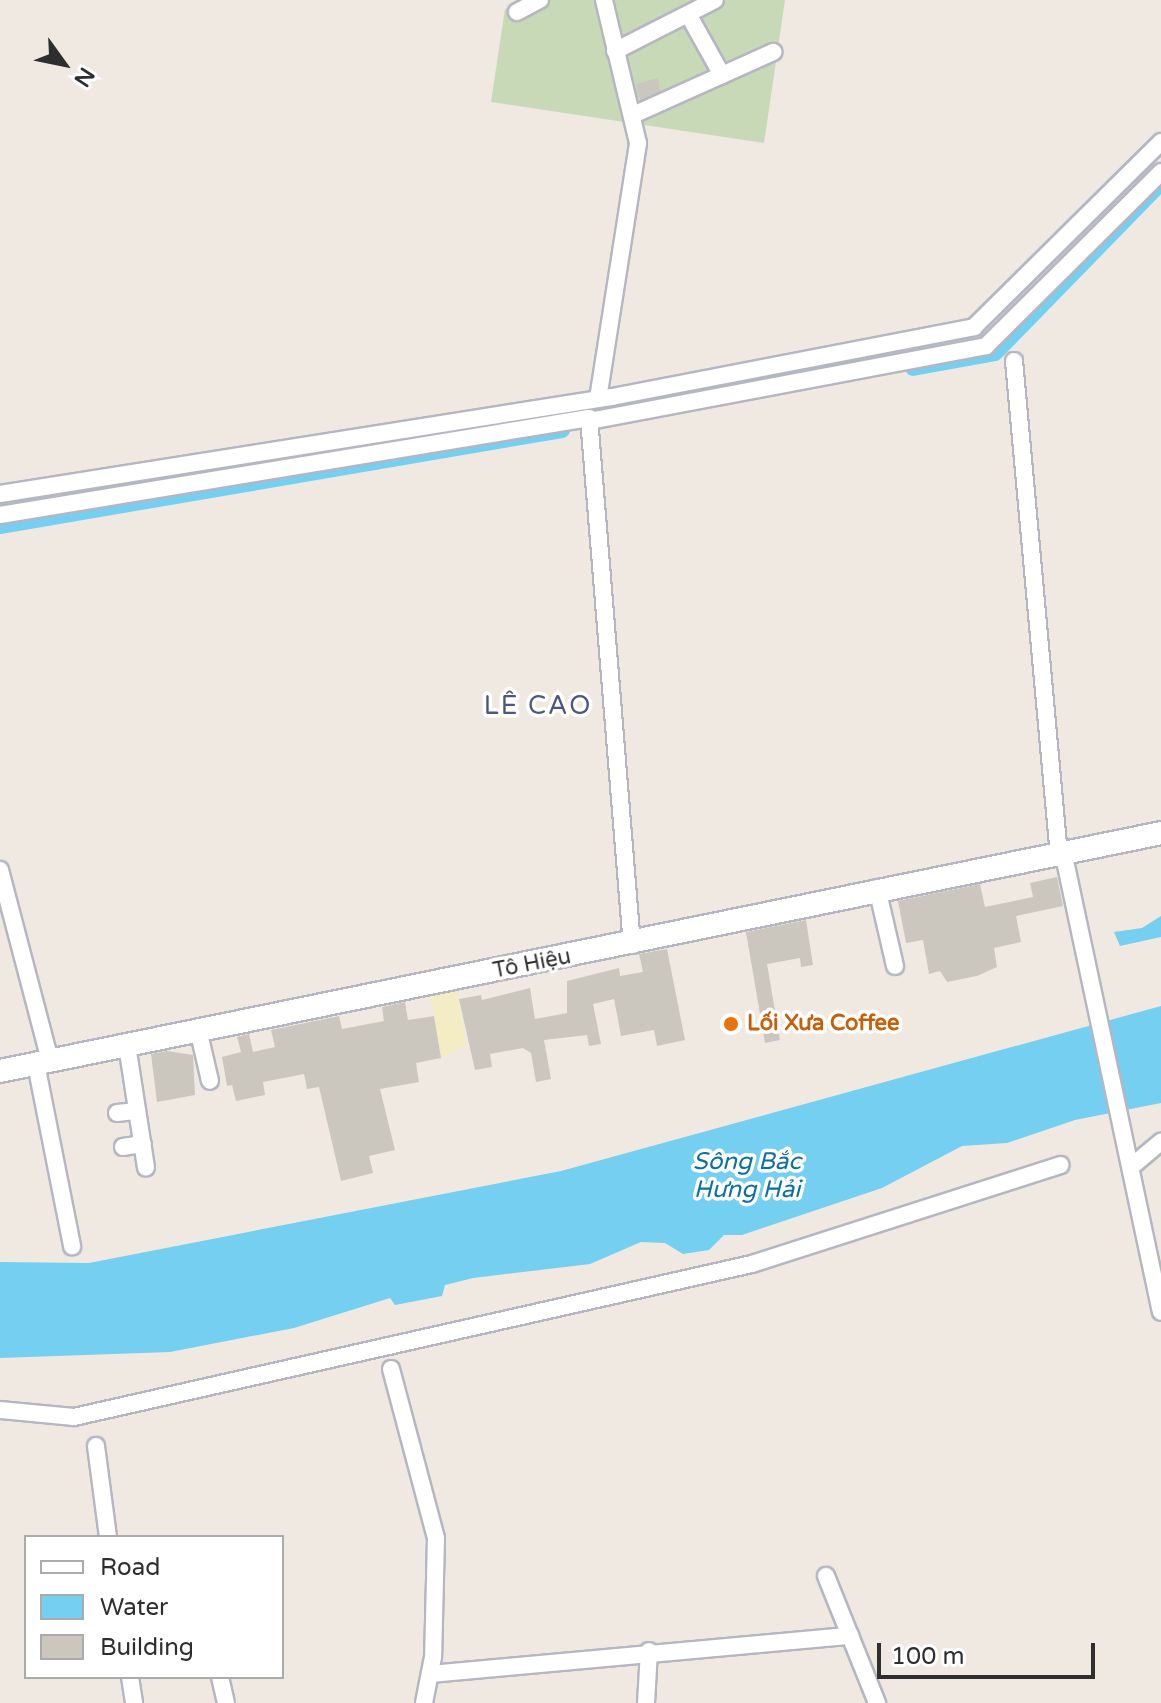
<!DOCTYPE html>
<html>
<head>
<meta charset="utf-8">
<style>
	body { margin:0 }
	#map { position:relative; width:1161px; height:1703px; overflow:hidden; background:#efe9e1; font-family:"Varela Round",sans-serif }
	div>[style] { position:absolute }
	.sand>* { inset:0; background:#f3ecc5 }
	.cemetery>* { inset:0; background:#c8d9b8 }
	.water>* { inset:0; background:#75cff0 }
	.canal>* { height:16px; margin:-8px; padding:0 8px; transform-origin:8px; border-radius:8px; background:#75cff0 }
	.building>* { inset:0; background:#cbc7bf }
	.roads { filter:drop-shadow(2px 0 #b4b7c1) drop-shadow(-2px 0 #b4b7c1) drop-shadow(0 2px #b4b7c1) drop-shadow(0 -2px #b4b7c1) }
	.street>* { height:16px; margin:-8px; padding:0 8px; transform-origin:8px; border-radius:8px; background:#fff }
	.secondary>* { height:22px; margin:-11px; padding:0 11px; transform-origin:11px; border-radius:11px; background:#fff }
	.dots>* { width:22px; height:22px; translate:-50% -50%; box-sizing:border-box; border:4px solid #fff; border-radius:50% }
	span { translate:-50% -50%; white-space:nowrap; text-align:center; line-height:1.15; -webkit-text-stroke:7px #fff; paint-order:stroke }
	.street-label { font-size:22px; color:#2e2e2e }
	.food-label { font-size:22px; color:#c56008; font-weight:700 }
	.left { translate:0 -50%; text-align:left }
	.water-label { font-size:24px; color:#0d6fa3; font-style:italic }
	.quarter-label { font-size:26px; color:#4d5680; letter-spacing:2px }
	.legend { position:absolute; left:24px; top:1535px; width:260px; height:144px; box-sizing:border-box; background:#fff; border:2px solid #ababab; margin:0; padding:10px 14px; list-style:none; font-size:24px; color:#2e2e2e }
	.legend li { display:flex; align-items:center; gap:16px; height:40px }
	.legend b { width:40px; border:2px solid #ababab }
	.north { position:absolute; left:24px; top:24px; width:80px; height:80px; -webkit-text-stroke:6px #fff; paint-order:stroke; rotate:123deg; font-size:22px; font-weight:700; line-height:32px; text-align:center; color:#2e2e2e }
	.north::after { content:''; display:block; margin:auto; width:28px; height:36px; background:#2e2e2e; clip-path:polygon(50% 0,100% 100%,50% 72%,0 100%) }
	.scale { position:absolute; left:877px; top:1643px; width:218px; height:36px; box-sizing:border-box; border:4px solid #2e2e2e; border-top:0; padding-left:10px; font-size:24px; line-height:28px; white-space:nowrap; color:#2e2e2e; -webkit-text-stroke:6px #fff; paint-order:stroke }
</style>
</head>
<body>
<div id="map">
	<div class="sand">
		<i style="clip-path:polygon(457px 990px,466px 1045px,441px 1058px,430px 995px)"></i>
	</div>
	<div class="cemetery">
		<i style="clip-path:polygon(526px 0,785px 0,764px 143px,491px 102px,505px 9px)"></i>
	</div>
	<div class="water">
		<i style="clip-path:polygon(1161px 916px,1161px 937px,1120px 946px,1114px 932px,1142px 928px)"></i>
		<i style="clip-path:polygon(1161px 1006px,1161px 1103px,1075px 1120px,1007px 1143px,962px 1146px,882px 1188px,742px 1235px,724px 1235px,709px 1250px,683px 1254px,665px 1243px,641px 1242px,590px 1264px,473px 1278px,445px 1285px,442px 1296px,395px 1305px,390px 1298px,294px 1328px,170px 1352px,0 1358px,0 1262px,89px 1263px,561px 1171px)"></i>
	</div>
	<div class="canal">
		<i style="left:913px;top:368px;width:83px;rotate:-10.4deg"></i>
		<i style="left:995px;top:353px;width:238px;rotate:-45.7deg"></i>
		<i style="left:0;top:526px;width:570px;rotate:-9.69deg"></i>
	</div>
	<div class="building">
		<i style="clip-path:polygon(658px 78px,660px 91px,640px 100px,636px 84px)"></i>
		<i style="clip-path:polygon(1057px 877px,1063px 906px,1016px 916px,1021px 942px,994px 948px,997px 967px,977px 976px,947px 982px,940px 971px,929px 974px,923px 940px,906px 943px,898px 901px,980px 884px,985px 907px,1033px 897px,1030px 883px)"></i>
		<i style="clip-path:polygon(806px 920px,813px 965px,801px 967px,800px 958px,767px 964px,780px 1040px,765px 1043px,746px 932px)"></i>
		<i style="clip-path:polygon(667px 949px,685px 1040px,657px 1046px,654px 1030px,621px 1036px,614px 999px,593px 1004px,601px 1044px,589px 1046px,587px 1035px,544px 1040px,551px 1079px,536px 1082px,531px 1053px,523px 1048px,490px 1054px,492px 1067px,475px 1070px,459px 999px,481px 995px,482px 1000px,530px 988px,535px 1019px,567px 1013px,567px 981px,619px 968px,620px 976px,643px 972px,639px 954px)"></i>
		<i style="clip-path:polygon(405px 1002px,408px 1020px,434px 1016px,441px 1058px,416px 1063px,419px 1082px,380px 1089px,395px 1150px,369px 1156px,373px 1173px,341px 1181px,319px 1087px,307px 1089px,304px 1074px,263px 1082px,265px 1095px,236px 1101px,232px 1085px,227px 1086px,222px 1057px,241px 1052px,237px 1037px,249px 1034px,253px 1052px,275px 1047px,271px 1030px,339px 1016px,342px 1029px,384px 1021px,382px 1007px)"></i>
		<i style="clip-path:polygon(167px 1051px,193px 1055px,195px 1095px,157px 1102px,151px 1054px)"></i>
	</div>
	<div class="roads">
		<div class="street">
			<i style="left:517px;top:12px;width:26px;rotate:-28deg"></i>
			<i style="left:688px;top:14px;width:70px;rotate:60.9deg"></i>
			<i style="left:615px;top:51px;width:112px;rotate:-27deg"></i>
			<i style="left:633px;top:115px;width:154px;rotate:-24.2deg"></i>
			<i style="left:1014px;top:361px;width:498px;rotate:84.8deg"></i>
			<i style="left:598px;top:399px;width:259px;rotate:-81.1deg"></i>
			<i style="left:638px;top:143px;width:147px;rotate:-103.4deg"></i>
			<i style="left:590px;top:421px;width:403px;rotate:-10.7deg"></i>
			<i style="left:986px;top:346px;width:247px;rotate:-44.8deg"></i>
			<i style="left:0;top:494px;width:620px;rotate:-9.01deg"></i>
			<i style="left:612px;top:397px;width:369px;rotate:-10.9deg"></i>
			<i style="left:974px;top:327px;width:263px;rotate:-44.7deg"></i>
			<i style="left:0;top:515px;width:597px;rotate:-9.35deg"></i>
			<i style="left:589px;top:418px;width:529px;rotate:85.34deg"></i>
			<i style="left:1064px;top:856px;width:466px;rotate:78deg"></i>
			<i style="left:0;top:870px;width:197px;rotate:75.3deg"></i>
			<i style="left:877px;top:888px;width:80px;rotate:77deg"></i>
			<i style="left:198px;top:1029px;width:53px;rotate:77deg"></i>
			<i style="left:127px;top:1045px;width:124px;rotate:81.2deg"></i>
			<i style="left:36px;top:1064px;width:186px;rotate:78.8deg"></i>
			<i style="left:117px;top:1113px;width:20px;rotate:-6deg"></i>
			<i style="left:123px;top:1147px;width:20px;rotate:-9deg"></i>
			<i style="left:1132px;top:1166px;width:38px;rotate:-40deg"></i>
			<i style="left:391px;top:1369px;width:175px;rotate:75.1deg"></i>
			<i style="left:436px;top:1538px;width:119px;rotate:91.4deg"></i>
			<i style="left:433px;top:1657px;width:47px;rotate:101.1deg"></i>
			<i style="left:0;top:1410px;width:74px;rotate:5.4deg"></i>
			<i style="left:74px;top:1417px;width:695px;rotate:-12.72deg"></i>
			<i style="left:752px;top:1264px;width:324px;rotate:-17.8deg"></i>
			<i style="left:96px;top:1446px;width:92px;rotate:82.5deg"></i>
			<i style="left:826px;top:1576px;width:137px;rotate:68.1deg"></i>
			<i style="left:430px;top:1674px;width:422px;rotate:-5.2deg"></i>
			<i style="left:130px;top:1677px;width:26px;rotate:81deg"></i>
			<i style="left:220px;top:1677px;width:27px;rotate:77deg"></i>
			<i style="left:646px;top:1703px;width:52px;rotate:-86.7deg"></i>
		</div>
		<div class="secondary">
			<i style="left:0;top:1071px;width:1185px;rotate:-11.58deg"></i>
		</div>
	</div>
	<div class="dots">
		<i style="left:731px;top:1024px;background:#e8710a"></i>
	</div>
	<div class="street-label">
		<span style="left:532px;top:964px;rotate:-11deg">Tô Hiệu</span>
	</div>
	<div class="food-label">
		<span class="left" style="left:747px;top:1024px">Lối Xưa Coffee</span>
	</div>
	<div class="water-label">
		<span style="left:747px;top:1176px">Sông Bắc<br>Hưng Hải</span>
	</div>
	<div class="quarter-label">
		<span style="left:538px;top:706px">LÊ CAO</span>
	</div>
	<ul class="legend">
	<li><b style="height:10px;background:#fff"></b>Road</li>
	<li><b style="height:22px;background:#75cff0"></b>Water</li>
	<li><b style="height:22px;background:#cbc7bf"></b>Building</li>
	</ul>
	<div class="north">N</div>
	<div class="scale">100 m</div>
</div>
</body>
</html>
